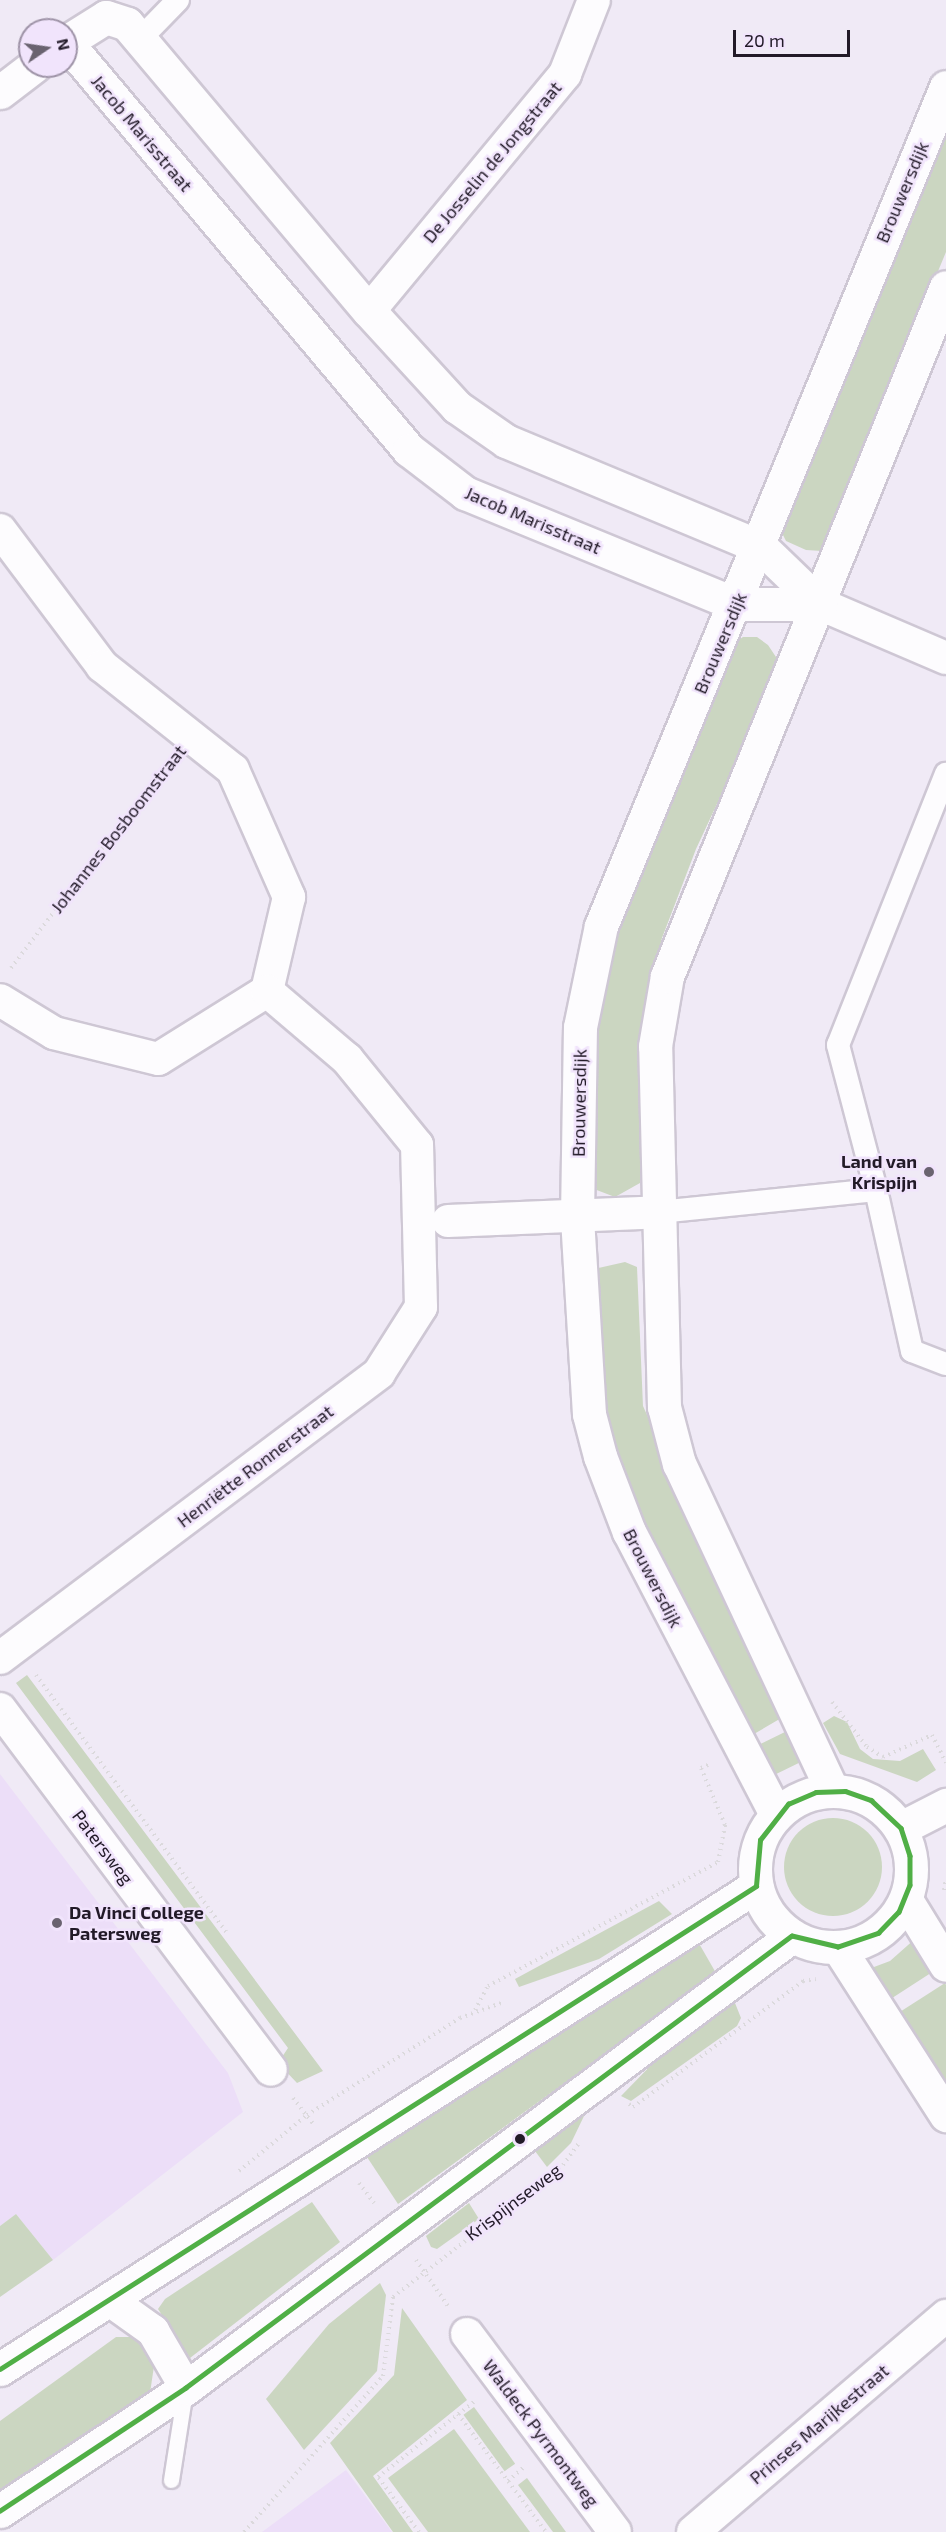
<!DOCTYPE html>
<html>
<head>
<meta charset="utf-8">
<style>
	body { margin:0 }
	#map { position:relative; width:946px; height:2532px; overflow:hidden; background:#f0eaf6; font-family:"Exo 2",sans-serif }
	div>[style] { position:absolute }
	.built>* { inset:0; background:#ecdef8 }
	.green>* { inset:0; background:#cbd6c1; transform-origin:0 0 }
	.round { border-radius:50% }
	.path>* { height:4px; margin-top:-2px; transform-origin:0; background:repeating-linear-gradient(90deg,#dbd9dc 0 1.5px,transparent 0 6px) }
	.roads { filter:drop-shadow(2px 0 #cec7d4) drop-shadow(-2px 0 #cec7d4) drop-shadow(0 2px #cec7d4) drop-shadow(0 -2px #cec7d4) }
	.service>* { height:15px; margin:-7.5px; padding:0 7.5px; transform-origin:7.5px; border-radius:7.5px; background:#fdfcfe }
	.pedestrian>* { height:22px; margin:-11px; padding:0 11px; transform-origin:11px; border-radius:11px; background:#fdfcfe }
	.minor>* { height:32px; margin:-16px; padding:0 16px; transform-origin:16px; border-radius:16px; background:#fdfcfe }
	.tertiary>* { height:33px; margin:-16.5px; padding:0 16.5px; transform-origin:16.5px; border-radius:16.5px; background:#fdfcfe }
	.tertiary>.ring { margin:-16.5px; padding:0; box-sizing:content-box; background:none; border:33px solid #fdfcfe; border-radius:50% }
	.bus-1>* { height:4.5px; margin:-2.25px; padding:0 2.25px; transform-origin:2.25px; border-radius:2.25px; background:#50af46 }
	.dots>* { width:16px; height:16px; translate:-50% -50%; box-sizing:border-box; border:3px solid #f1e4fc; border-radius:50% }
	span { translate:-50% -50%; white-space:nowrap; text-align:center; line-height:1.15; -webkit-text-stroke:5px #f1e4fc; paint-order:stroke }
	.street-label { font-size:18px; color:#221a28 }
	.poi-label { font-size:18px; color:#221a28; font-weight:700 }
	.right { translate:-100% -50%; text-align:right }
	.left { translate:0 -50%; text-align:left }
	.north { position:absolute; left:18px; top:18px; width:60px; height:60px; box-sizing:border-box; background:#f1e4fc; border:2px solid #9e93a7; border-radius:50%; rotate:77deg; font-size:16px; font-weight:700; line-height:24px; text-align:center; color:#221a28 }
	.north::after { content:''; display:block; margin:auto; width:21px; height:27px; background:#6a6370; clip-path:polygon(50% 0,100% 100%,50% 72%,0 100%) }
	.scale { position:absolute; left:733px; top:30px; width:117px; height:27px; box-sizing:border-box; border:3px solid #221a28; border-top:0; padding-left:8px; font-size:18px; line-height:21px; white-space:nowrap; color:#221a28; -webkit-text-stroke:4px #f1e4fc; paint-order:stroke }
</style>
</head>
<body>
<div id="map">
	<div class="built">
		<i style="clip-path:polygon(0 1774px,228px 2073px,243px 2112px,53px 2260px,16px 2214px,0 2226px)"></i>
		<i style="clip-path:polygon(346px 2470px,392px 2532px,262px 2532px)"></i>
	</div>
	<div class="green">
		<i style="clip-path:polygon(946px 111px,946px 252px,822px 551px,806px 550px,786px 541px,780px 529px)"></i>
		<i style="clip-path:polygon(743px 637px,757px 637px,768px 645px,778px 660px,777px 675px,696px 849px,662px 938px,648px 998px,640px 1183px,615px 1197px,594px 1189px,590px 1170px,589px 1025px,610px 928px,728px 647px)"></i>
		<i style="clip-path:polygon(625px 1262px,637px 1267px,643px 1406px,783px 1717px,754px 1734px,748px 1732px,663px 1573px,598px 1410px,594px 1269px)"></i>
		<i style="clip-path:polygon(27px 1675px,323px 2071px,297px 2083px,278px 2063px,288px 2048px,16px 1683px)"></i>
		<i style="clip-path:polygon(834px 1716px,847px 1722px,860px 1749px,873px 1759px,900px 1761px,923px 1749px,936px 1770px,917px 1782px,840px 1754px,823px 1723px)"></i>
		<i style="left:791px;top:1729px;width:34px;height:37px;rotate:64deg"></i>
		<i class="round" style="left:784px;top:1818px;width:98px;height:98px"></i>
		<i style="clip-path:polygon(659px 1901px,672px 1914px,599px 1959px,519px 1987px,515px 1979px)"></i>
		<i style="clip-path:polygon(916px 1938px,937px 1969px,886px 2002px,866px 1970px,890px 1961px)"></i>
		<i style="clip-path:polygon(697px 1940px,716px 1973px,398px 2204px,367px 2157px)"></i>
		<i style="clip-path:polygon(945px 1983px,946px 1985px,946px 2093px,892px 2017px)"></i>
		<i style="clip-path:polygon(735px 2003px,741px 2018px,737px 2026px,631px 2101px,621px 2096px,660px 2056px)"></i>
		<i style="clip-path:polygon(585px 2114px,571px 2143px,547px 2167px,535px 2151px)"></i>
		<i style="clip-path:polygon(312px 2202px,340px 2242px,190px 2358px,158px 2309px,165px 2299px)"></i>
		<i style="clip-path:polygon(469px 2203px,479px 2219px,437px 2249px,431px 2247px,426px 2236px)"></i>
		<i style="clip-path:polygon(16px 2214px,53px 2260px,0 2297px,0 2226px)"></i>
		<i style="clip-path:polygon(380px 2283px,386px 2295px,377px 2371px,304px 2450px,266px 2399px,329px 2324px)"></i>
		<i style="clip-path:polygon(402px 2308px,467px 2400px,373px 2476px,413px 2532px,393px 2532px,330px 2443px,394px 2375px)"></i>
		<i style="clip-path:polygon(116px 2337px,133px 2337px,149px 2349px,154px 2366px,150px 2393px,0 2497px,0 2421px)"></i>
		<i style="left:474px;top:2407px;width:70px;height:13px;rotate:54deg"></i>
		<i style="clip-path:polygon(454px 2429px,530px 2532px,428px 2532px,388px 2478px)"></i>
		<i style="clip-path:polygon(527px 2478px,566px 2532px,553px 2532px,518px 2485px)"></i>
	</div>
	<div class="path">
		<i style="left:11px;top:968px;width:257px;rotate:-52.6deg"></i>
		<i style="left:36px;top:1675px;width:321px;rotate:53.5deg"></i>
		<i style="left:832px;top:1702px;width:57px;rotate:52.1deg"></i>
		<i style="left:867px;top:1747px;width:19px;rotate:32deg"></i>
		<i style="left:883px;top:1757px;width:54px;rotate:-24.2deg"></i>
		<i style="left:932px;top:1735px;width:31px;rotate:63deg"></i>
		<i style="left:944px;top:1890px;width:11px;rotate:-80deg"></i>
		<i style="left:475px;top:2010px;width:27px;rotate:-62deg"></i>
		<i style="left:488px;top:1986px;width:261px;rotate:-28.3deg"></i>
		<i style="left:718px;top:1862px;width:38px;rotate:-79deg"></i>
		<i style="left:725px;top:1825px;width:62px;rotate:-112.8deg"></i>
		<i style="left:701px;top:1768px;width:10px;rotate:-24deg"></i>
		<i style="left:293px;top:2098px;width:34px;rotate:52deg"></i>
		<i style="left:629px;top:2104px;width:5px;rotate:37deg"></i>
		<i style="left:633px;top:2107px;width:212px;rotate:-36.5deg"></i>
		<i style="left:803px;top:1981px;width:13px;rotate:-9deg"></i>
		<i style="left:239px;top:2171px;width:88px;rotate:-39.5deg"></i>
		<i style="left:307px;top:2115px;width:181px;rotate:-32.4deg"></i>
		<i style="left:460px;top:2018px;width:44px;rotate:-20.1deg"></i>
		<i style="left:359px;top:2183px;width:25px;rotate:53deg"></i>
		<i style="left:416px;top:2260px;width:56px;rotate:55.2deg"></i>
		<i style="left:458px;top:2414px;width:147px;rotate:53.3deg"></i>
		<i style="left:508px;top:2481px;width:20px;rotate:-41deg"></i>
		<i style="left:244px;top:2532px;width:209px;rotate:-48.3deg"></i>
		<i style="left:383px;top:2376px;width:80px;rotate:-82.8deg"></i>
		<i style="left:393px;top:2297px;width:215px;rotate:-37.8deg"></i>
		<i style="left:563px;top:2165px;width:29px;rotate:-54deg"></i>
		<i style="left:419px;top:2532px;width:69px;rotate:-126.7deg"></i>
		<i style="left:378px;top:2477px;width:123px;rotate:-38.1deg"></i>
	</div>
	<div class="roads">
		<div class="service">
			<i style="left:171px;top:2480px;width:90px;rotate:-81.1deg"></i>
		</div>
		<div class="pedestrian">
			<i style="left:141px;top:38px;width:53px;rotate:-45.8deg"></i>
			<i style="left:876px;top:1190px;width:150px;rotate:-104.7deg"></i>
			<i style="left:838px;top:1045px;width:292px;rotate:-68.3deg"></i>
			<i style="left:659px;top:1212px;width:218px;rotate:-5.8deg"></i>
			<i style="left:876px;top:1190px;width:165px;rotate:77.4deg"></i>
			<i style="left:912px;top:1351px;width:36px;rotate:21deg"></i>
		</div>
		<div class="minor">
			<i style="left:369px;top:311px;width:308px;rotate:-50.4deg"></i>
			<i style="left:565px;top:74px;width:79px;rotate:-68.6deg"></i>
			<i style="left:0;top:530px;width:170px;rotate:53.1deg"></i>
			<i style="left:102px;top:666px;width:167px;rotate:38.4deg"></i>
			<i style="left:233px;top:770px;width:139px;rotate:66.2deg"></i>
			<i style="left:289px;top:897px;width:97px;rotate:103.2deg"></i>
			<i style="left:267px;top:991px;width:128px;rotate:148deg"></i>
			<i style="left:158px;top:1059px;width:107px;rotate:-166deg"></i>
			<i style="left:54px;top:1033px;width:63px;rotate:-148.6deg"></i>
			<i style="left:820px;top:604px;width:137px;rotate:23.2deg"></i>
			<i style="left:448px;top:1221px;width:211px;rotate:-2.4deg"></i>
			<i style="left:0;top:1658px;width:474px;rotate:-36.9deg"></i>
			<i style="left:379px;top:1373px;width:78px;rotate:-57.5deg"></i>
			<i style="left:421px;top:1307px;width:162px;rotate:-91.4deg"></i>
			<i style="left:417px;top:1145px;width:111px;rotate:-129.1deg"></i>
			<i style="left:347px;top:1059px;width:105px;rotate:-139.6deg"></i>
			<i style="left:0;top:1709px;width:451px;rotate:53.1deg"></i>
			<i style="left:111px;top:2301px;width:52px;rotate:35.5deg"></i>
			<i style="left:153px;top:2331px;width:66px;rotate:59.9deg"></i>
			<i style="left:467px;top:2334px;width:247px;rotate:53.2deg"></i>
			<i style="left:693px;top:2532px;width:333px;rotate:-40.5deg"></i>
		</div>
		<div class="tertiary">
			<i style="left:66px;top:42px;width:47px;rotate:-32deg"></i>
			<i style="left:106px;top:17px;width:22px;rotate:18deg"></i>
			<i style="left:127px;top:24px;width:375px;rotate:49.9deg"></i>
			<i style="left:369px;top:311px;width:130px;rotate:47.5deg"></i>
			<i style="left:457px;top:407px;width:60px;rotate:34.8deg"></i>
			<i style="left:506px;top:441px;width:276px;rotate:22.6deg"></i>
			<i style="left:761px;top:547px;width:82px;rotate:44deg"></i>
			<i style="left:66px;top:42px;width:533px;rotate:49.95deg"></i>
			<i style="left:409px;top:450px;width:71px;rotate:37.5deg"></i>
			<i style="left:465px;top:493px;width:293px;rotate:22.3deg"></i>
			<i style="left:736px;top:604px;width:84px"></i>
			<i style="left:0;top:92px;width:43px;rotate:-37.4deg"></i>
			<i style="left:832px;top:1790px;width:360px;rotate:-115.1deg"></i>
			<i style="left:679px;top:1464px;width:59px;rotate:-104.7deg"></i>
			<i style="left:664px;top:1407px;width:361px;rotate:-91.4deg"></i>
			<i style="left:655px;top:1046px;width:71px;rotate:-80.3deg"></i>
			<i style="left:667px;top:976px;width:743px;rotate:-67.96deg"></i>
			<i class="ring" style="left:755px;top:1791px;width:123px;height:123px"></i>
			<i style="left:776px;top:1814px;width:318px;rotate:-117.5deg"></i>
			<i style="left:629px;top:1532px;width:81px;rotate:-110.9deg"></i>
			<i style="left:600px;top:1456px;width:43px;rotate:-104.7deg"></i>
			<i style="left:589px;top:1414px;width:197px;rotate:-93.5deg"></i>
			<i style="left:577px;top:1217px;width:190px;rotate:-89.1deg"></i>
			<i style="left:580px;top:1027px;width:103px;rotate:-78.3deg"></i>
			<i style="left:601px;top:926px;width:907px;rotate:-67.65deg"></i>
			<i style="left:901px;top:1828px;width:51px;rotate:-27.1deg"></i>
			<i style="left:906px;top:1900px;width:76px;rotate:58.4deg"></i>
			<i style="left:838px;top:1947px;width:200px;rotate:57.3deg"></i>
			<i style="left:0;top:2369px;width:897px;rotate:-32.57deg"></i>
			<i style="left:0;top:2511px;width:223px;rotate:-33.5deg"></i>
			<i style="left:186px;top:2388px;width:756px;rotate:-36.72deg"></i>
		</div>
	</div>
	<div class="bus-1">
		<i style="left:0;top:2369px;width:897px;rotate:-32.57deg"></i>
		<i style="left:756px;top:1886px;width:46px;rotate:-85deg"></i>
		<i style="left:760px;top:1840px;width:46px;rotate:-52.1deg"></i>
		<i style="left:788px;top:1804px;width:30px;rotate:-23deg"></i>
		<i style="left:816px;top:1792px;width:29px;rotate:-2deg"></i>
		<i style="left:845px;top:1791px;width:28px;rotate:19deg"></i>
		<i style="left:871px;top:1800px;width:41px;rotate:43deg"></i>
		<i style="left:901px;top:1828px;width:29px;rotate:72deg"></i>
		<i style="left:910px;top:1856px;width:29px;rotate:90deg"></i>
		<i style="left:910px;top:1885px;width:29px;rotate:112deg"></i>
		<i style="left:899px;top:1912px;width:29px;rotate:134deg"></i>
		<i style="left:879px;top:1933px;width:43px;rotate:161.1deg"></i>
		<i style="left:838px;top:1947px;width:47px;rotate:-166.6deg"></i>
		<i style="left:792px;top:1936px;width:756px;rotate:143.28deg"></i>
		<i style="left:186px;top:2388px;width:223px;rotate:146.5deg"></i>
	</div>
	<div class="dots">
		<i style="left:929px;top:1172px;background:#6a6370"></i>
		<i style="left:57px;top:1923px;background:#6a6370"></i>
		<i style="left:520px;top:2139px;background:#221a28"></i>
	</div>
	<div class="street-label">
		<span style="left:142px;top:133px;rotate:50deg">Jacob Marisstraat</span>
		<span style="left:492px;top:162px;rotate:-50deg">De Josselin de Jongstraat</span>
		<span style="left:902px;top:192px;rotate:-67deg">Brouwersdijk</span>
		<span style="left:533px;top:520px;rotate:23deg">Jacob Marisstraat</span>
		<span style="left:720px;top:643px;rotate:-67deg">Brouwersdijk</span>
		<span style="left:118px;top:829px;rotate:-52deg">Johannes Bosboomstraat</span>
		<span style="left:579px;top:1103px;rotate:-89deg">Brouwersdijk</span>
		<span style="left:255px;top:1466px;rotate:-37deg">Henriëtte Ronnerstraat</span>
		<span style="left:653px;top:1578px;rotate:63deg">Brouwersdijk</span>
		<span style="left:103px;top:1847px;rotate:53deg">Patersweg</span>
		<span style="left:513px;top:2202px;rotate:-37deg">Krispijnseweg</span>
		<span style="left:819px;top:2424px;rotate:-40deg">Prinses Marijkestraat</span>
		<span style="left:541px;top:2433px;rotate:53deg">Waldeck Pyrmontweg</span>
	</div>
	<div class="poi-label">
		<span class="right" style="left:917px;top:1172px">Land van<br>Krispijn</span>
		<span class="left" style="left:69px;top:1923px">Da Vinci College<br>Patersweg</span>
	</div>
	<div class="north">N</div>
	<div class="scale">20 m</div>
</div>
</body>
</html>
